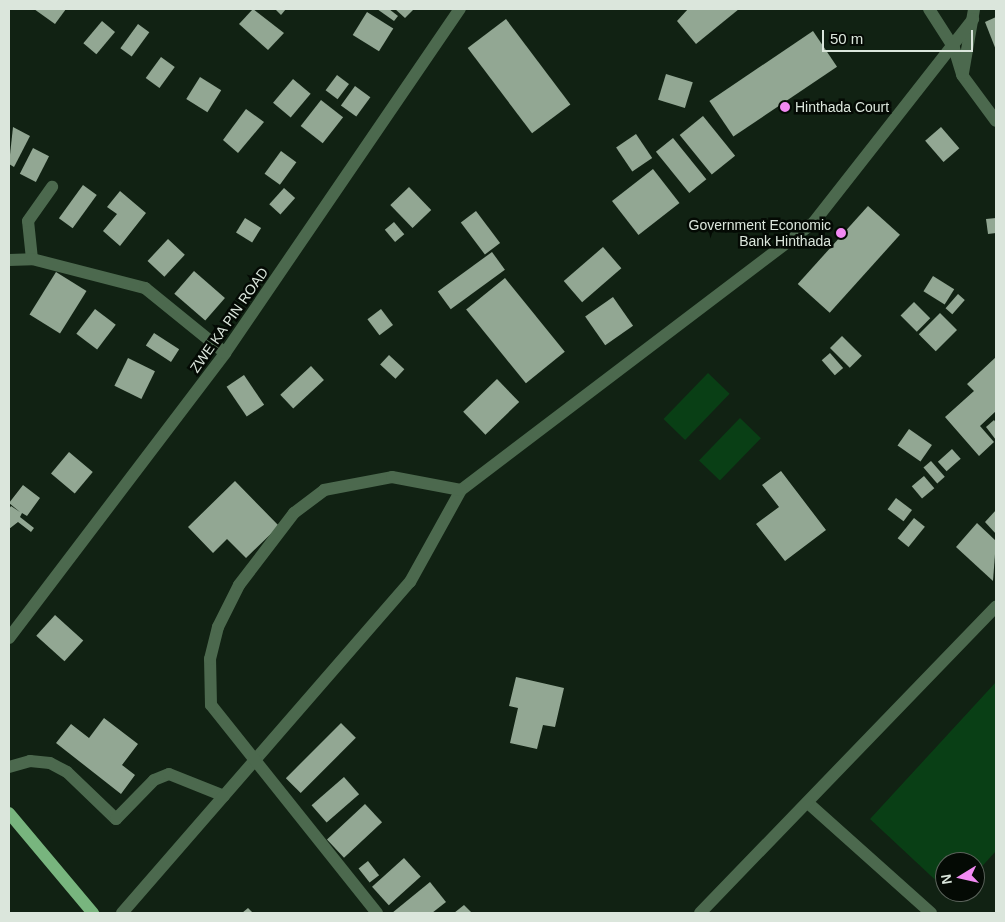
<!DOCTYPE html>
<html>
<head>
<meta charset="utf-8">
<style>
	body { margin:0 }
	#map { position:relative; width:1005px; height:922px; overflow:hidden; background:#112213; font-family:Helvetica,sans-serif }
	div>[style] { position:absolute }
	.green>* { inset:0; background:#093f15; transform-origin:0 0 }
	.building>* { inset:0; background:#92a793; transform-origin:0 0 }
	.minor>* { height:12px; margin:-6px; padding:0 6px; transform-origin:6px; border-radius:6px; background:#4c694e }
	.primary>* { height:12px; margin:-6px; padding:0 6px; transform-origin:6px; border-radius:6px; background:#78b57e }
	.dots>* { width:14px; height:14px; translate:-50% -50%; box-sizing:border-box; border:2px solid #040a04; border-radius:50% }
	span { translate:-50% -50%; white-space:nowrap; text-align:center; line-height:1.15; -webkit-text-stroke:5px #040a04; paint-order:stroke }
	.poi-label { font-size:14px; color:#dbe6dc }
	.left { translate:0 -50%; text-align:left }
	.right { translate:-100% -50%; text-align:right }
	.street-label { font-size:14px; color:#dbe6dc }
	.frame { position:absolute; inset:0; border:10px solid #dbe6dc; pointer-events:none }
	.north { position:absolute; left:935px; top:852px; width:50px; height:50px; box-sizing:border-box; background:#040a04; border:1px solid #5a625a; border-radius:50%; rotate:261deg; font-size:14px; font-weight:700; line-height:20px; text-align:center; color:#dbe6dc }
	.north::after { content:''; display:block; margin:auto; width:18px; height:22px; background:#f28af3; clip-path:polygon(50% 0,100% 100%,50% 72%,0 100%) }
	.scale { position:absolute; left:822px; top:30px; width:151px; height:22px; box-sizing:border-box; border:2px solid #dbe6dc; border-top:0; padding-left:6px; font-size:15px; line-height:18px; white-space:nowrap; color:#dbe6dc; -webkit-text-stroke:4px #040a04; paint-order:stroke }
</style>
</head>
<body>
<div id="map">
	<div class="green">
		<i style="left:708px;top:373px;width:30px;height:64px;rotate:44deg"></i>
		<i style="left:740px;top:418px;width:29px;height:59px;rotate:44deg"></i>
		<i style="clip-path:polygon(996px 682px,996px 851px,975px 874px,975px 862px,945px 862px,945px 889px,870px 819px)"></i>
	</div>
	<div class="building">
		<i style="clip-path:polygon(34px 9px,66px 9px,55px 24px)"></i>
		<i style="clip-path:polygon(253px 9px,284px 33px,268px 50px,239px 24px)"></i>
		<i style="clip-path:polygon(275px 9px,286px 9px,281px 15px)"></i>
		<i style="clip-path:polygon(377px 9px,389px 9px,398px 16px,394px 21px)"></i>
		<i style="clip-path:polygon(395px 9px,414px 9px,405px 18px)"></i>
		<i style="clip-path:polygon(688px 9px,739px 9px,696px 44px,677px 21px)"></i>
		<i style="left:367px;top:12px;width:31px;height:27px;rotate:32deg"></i>
		<i style="clip-path:polygon(996px 17px,996px 50px,985px 22px)"></i>
		<i style="left:506px;top:19px;width:107px;height:48px;rotate:53deg"></i>
		<i style="left:102px;top:21px;width:17px;height:29px;rotate:40deg"></i>
		<i style="left:138px;top:24px;width:14px;height:30px;rotate:36deg"></i>
		<i style="left:813px;top:31px;width:43px;height:125px;rotate:56deg"></i>
		<i style="left:161px;top:57px;width:17px;height:26px;rotate:36deg"></i>
		<i style="left:666px;top:74px;width:28px;height:27px;rotate:17deg"></i>
		<i style="left:337px;top:75px;width:15px;height:19px;rotate:37deg"></i>
		<i style="left:200px;top:77px;width:25px;height:26px;rotate:32deg"></i>
		<i style="left:293px;top:79px;width:23px;height:31px;rotate:40deg"></i>
		<i style="left:355px;top:86px;width:19px;height:24px;rotate:36deg"></i>
		<i style="left:321px;top:100px;width:28px;height:33px;rotate:38deg"></i>
		<i style="clip-path:polygon(246px 109px,264px 122px,238px 153px,223px 140px)"></i>
		<i style="left:703px;top:116px;width:51px;height:30px;rotate:51deg"></i>
		<i style="clip-path:polygon(13px 127px,30px 136px,14px 167px,9px 164px)"></i>
		<i style="left:941px;top:127px;width:28px;height:21px;rotate:49deg"></i>
		<i style="left:636px;top:134px;width:29px;height:24px;rotate:56deg"></i>
		<i style="left:673px;top:138px;width:53px;height:22px;rotate:51deg"></i>
		<i style="left:33px;top:148px;width:18px;height:29px;rotate:27deg"></i>
		<i style="left:281px;top:151px;width:19px;height:28px;rotate:36deg"></i>
		<i style="left:653px;top:169px;width:43px;height:52px;rotate:52deg"></i>
		<i style="left:83px;top:185px;width:17px;height:41px;rotate:36deg"></i>
		<i style="left:409px;top:187px;width:32px;height:26px;rotate:46deg"></i>
		<i style="left:284px;top:188px;width:15px;height:22px;rotate:42deg"></i>
		<i style="clip-path:polygon(120px 191px,146px 213px,120px 246px,103px 231px,117px 214px,107px 207px)"></i>
		<i style="left:868px;top:206px;width:43px;height:105px;rotate:42deg"></i>
		<i style="left:476px;top:211px;width:40px;height:19px;rotate:53deg"></i>
		<i style="left:245px;top:218px;width:19px;height:17px;rotate:32deg"></i>
		<i style="clip-path:polygon(996px 218px,996px 233px,988px 234px,986px 219px)"></i>
		<i style="left:394px;top:222px;width:16px;height:12px;rotate:50deg"></i>
		<i style="left:168px;top:239px;width:23px;height:30px;rotate:43deg"></i>
		<i style="left:603px;top:247px;width:28px;height:52px;rotate:49deg"></i>
		<i style="left:492px;top:252px;width:22px;height:67px;rotate:54deg"></i>
		<i style="left:194px;top:271px;width:41px;height:30px;rotate:41deg"></i>
		<i style="left:56px;top:272px;width:36px;height:50px;rotate:32deg"></i>
		<i style="left:933px;top:276px;width:25px;height:18px;rotate:32deg"></i>
		<i style="left:505px;top:278px;width:95px;height:50px;rotate:51deg"></i>
		<i style="left:958px;top:294px;width:9px;height:19px;rotate:41deg"></i>
		<i style="left:613px;top:297px;width:35px;height:34px;rotate:55deg"></i>
		<i style="left:914px;top:302px;width:23px;height:19px;rotate:45deg"></i>
		<i style="left:95px;top:309px;width:26px;height:31px;rotate:37deg"></i>
		<i style="left:381px;top:309px;width:20px;height:17px;rotate:53deg"></i>
		<i style="left:940px;top:313px;width:24px;height:30px;rotate:45deg"></i>
		<i style="left:154px;top:333px;width:30px;height:15px;rotate:33deg"></i>
		<i style="left:842px;top:336px;width:28px;height:17px;rotate:45deg"></i>
		<i style="left:830px;top:353px;width:20px;height:11px;rotate:49deg"></i>
		<i style="left:389px;top:355px;width:21px;height:13px;rotate:43deg"></i>
		<i style="clip-path:polygon(996px 357px,996px 411px,980px 426px,994px 442px,979px 456px,945px 417px,974px 391px,967px 384px)"></i>
		<i style="left:128px;top:358px;width:30px;height:31px;rotate:26deg"></i>
		<i style="left:311px;top:366px;width:19px;height:42px;rotate:47deg"></i>
		<i style="left:244px;top:375px;width:36px;height:21px;rotate:56deg"></i>
		<i style="left:497px;top:379px;width:32px;height:47px;rotate:46deg"></i>
		<i style="clip-path:polygon(994px 420px,996px 423px,996px 440px,986px 427px)"></i>
		<i style="left:909px;top:429px;width:28px;height:20px;rotate:35deg"></i>
		<i style="left:952px;top:449px;width:13px;height:19px;rotate:48deg"></i>
		<i style="left:69px;top:452px;width:31px;height:28px;rotate:40deg"></i>
		<i style="left:931px;top:461px;width:21px;height:10px;rotate:49deg"></i>
		<i style="clip-path:polygon(781px 471px,826px 530px,785px 561px,756px 524px,779px 507px,762px 485px)"></i>
		<i style="left:924px;top:476px;width:16px;height:16px;rotate:50deg"></i>
		<i style="clip-path:polygon(235px 481px,279px 526px,246px 558px,227px 539px,213px 553px,188px 527px)"></i>
		<i style="clip-path:polygon(23px 485px,40px 498px,27px 516px,22px 513px,20px 517px,34px 528px,31px 532px,18px 522px,9px 529px,9px 509px,11px 506px,20px 512px,9px 503px)"></i>
		<i style="left:896px;top:498px;width:20px;height:14px;rotate:37deg"></i>
		<i style="clip-path:polygon(996px 510px,996px 534px,985px 522px)"></i>
		<i style="left:914px;top:518px;width:14px;height:26px;rotate:39deg"></i>
		<i style="clip-path:polygon(977px 523px,996px 541px,993px 581px,956px 547px)"></i>
		<i style="left:55px;top:615px;width:38px;height:28px;rotate:42deg"></i>
		<i style="clip-path:polygon(516px 677px,564px 688px,555px 727px,543px 725px,537px 749px,510px 743px,518px 708px,509px 706px)"></i>
		<i style="clip-path:polygon(104px 718px,138px 744px,122px 765px,135px 775px,121px 794px,56px 743px,71px 724px,89px 738px)"></i>
		<i style="left:341px;top:723px;width:21px;height:78px;rotate:45deg"></i>
		<i style="left:344px;top:777px;width:23px;height:43px;rotate:49deg"></i>
		<i style="left:365px;top:804px;width:25px;height:52px;rotate:47deg"></i>
		<i style="left:404px;top:858px;width:25px;height:43px;rotate:48deg"></i>
		<i style="left:368px;top:861px;width:18px;height:12px;rotate:52deg"></i>
		<i style="clip-path:polygon(430px 882px,446px 902px,432px 913px,392px 913px)"></i>
		<i style="clip-path:polygon(464px 905px,472px 913px,454px 913px)"></i>
		<i style="clip-path:polygon(248px 908px,253px 913px,242px 913px)"></i>
	</div>
	<div class="minor">
		<i style="left:929px;top:9px;width:46px;rotate:57.3deg"></i>
		<i style="left:954px;top:48px;width:28px;rotate:73deg"></i>
		<i style="left:962px;top:75px;width:57px;rotate:53.5deg"></i>
		<i style="left:963px;top:73px;width:65px;rotate:-80.2deg"></i>
		<i style="left:32px;top:259px;width:38px;rotate:-96deg"></i>
		<i style="left:28px;top:221px;width:42px;rotate:-54.8deg"></i>
		<i style="left:9px;top:260px;width:23px;rotate:-2deg"></i>
		<i style="left:32px;top:259px;width:117px;rotate:14.4deg"></i>
		<i style="left:145px;top:288px;width:103px;rotate:39.1deg"></i>
		<i style="left:9px;top:638px;width:358px;rotate:-52.8deg"></i>
		<i style="left:225px;top:353px;width:417px;rotate:-55.7deg"></i>
		<i style="left:9px;top:767px;width:22px;rotate:-16deg"></i>
		<i style="left:30px;top:761px;width:20px;rotate:6deg"></i>
		<i style="left:50px;top:763px;width:19px;rotate:28deg"></i>
		<i style="left:67px;top:772px;width:68px;rotate:43.8deg"></i>
		<i style="left:116px;top:819px;width:54px;rotate:-45.7deg"></i>
		<i style="left:154px;top:780px;width:16px;rotate:-22deg"></i>
		<i style="left:169px;top:774px;width:59px;rotate:21.8deg"></i>
		<i style="left:808px;top:803px;width:165px;rotate:41.8deg"></i>
		<i style="left:122px;top:913px;width:439px;rotate:-49deg"></i>
		<i style="left:410px;top:582px;width:105px;rotate:-61deg"></i>
		<i style="left:461px;top:490px;width:443px;rotate:-37.2deg"></i>
		<i style="left:814px;top:222px;width:258px;rotate:-51.9deg"></i>
		<i style="left:377px;top:913px;width:266px;rotate:-128.6deg"></i>
		<i style="left:211px;top:705px;width:46px;rotate:-91.2deg"></i>
		<i style="left:210px;top:659px;width:33px;rotate:-76deg"></i>
		<i style="left:218px;top:627px;width:47px;rotate:-63.4deg"></i>
		<i style="left:239px;top:585px;width:91px;rotate:-52.6deg"></i>
		<i style="left:294px;top:513px;width:38px;rotate:-37deg"></i>
		<i style="left:324px;top:490px;width:69px;rotate:-10.8deg"></i>
		<i style="left:392px;top:477px;width:70px;rotate:10.7deg"></i>
		<i style="left:700px;top:913px;width:426px;rotate:-46deg"></i>
	</div>
	<div class="primary">
		<i style="left:9px;top:813px;width:131px;rotate:50deg"></i>
	</div>
	<div class="dots">
		<i style="left:785px;top:107px;background:#f28af3"></i>
		<i style="left:841px;top:233px;background:#f28af3"></i>
	</div>
	<div class="poi-label">
		<span class="left" style="left:795px;top:107px">Hinthada Court</span>
		<span class="right" style="left:831px;top:233px">Government Economic<br>Bank Hinthada</span>
	</div>
	<div class="street-label">
		<span style="left:229px;top:320px;rotate:-55deg">ZWE KA PIN ROAD</span>
	</div>
	<div class="frame"></div>
	<div class="north">N</div>
	<div class="scale">50 m</div>
</div>
</body>
</html>
